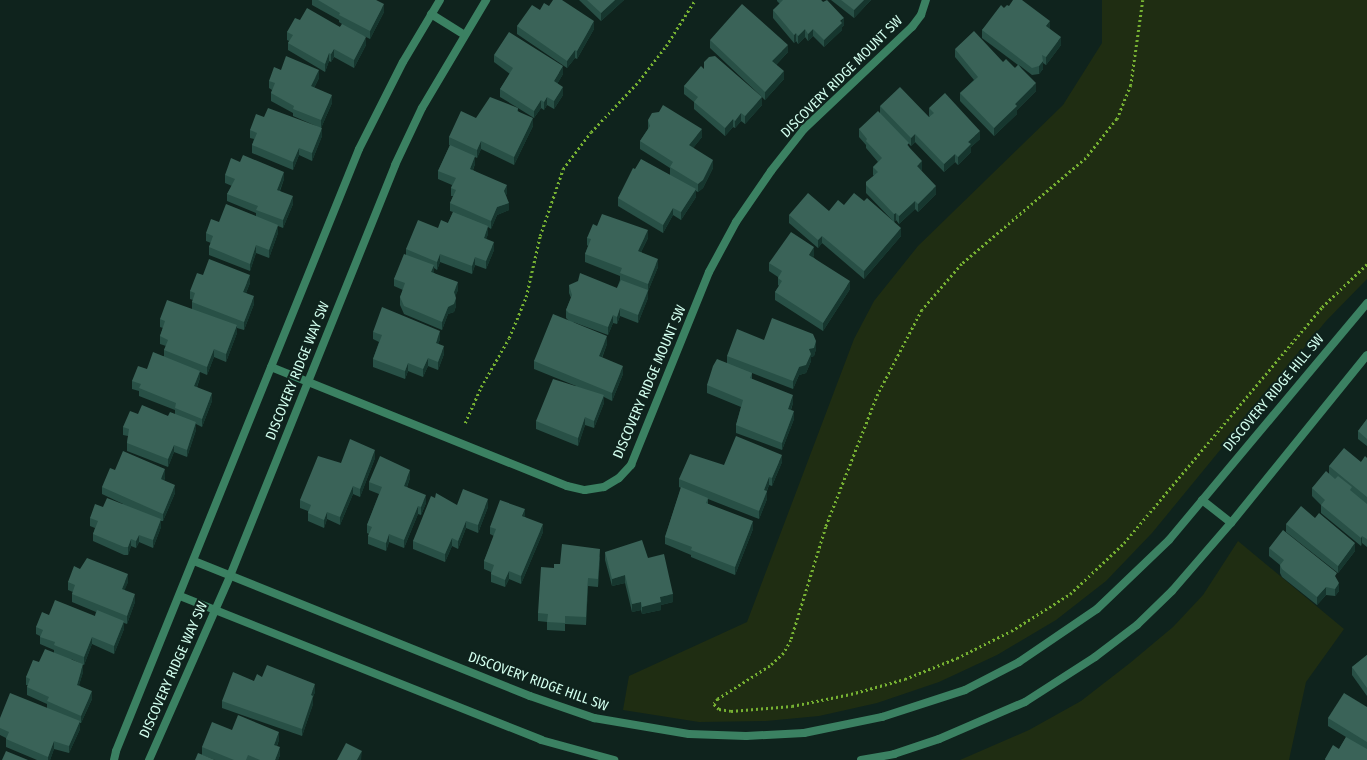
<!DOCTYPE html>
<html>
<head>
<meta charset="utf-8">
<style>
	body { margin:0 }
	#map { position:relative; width:1367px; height:760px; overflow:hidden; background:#0f231d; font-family:"Fira Sans Condensed",sans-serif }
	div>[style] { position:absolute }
	.green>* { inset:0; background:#1f2d12 }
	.path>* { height:2.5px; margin-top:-1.25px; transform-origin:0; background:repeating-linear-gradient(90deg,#76b132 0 2px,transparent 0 5px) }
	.minor>* { height:8px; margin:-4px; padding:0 4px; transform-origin:4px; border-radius:4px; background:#3b8162 }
	.wall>* { inset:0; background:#285046 }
	.shaded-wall>* { inset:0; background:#16362e }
	.building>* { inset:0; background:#3a6358 }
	span { translate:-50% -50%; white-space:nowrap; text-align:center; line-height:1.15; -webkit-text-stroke:4px #0f231d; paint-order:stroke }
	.street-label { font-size:14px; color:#d2feee }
</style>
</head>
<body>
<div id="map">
	<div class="green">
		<i style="clip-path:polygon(1102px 0,1367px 0,1367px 279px,1326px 321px,1152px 533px,1106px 581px,1056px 620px,997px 655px,939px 682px,877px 703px,819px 716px,766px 721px,699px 722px,623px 710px,629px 676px,747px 622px,854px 339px,874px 301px,918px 246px,1063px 105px,1102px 43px)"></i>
		<i style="clip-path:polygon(1238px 541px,1344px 629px,1306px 682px,1289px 760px,960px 760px,1029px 730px,1081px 701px,1130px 663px,1173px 627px,1203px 595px)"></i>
	</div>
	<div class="path">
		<i style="left:1143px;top:0;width:86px;rotate:98deg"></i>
		<i style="left:1131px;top:85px;width:37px;rotate:112deg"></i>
		<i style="left:1117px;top:119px;width:50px;rotate:128.5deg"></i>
		<i style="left:1086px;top:158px;width:163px;rotate:139.5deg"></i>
		<i style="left:962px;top:264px;width:61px;rotate:131deg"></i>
		<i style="left:922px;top:310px;width:95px;rotate:117.6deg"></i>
		<i style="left:878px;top:394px;width:143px;rotate:111.4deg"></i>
		<i style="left:826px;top:527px;width:118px;rotate:107.2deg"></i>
		<i style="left:791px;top:640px;width:15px;rotate:118deg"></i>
		<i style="left:784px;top:653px;width:19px;rotate:137deg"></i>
		<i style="left:770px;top:666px;width:62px;rotate:147.6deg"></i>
		<i style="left:718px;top:699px;width:6px;rotate:129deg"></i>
		<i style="left:714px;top:704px;width:7px;rotate:45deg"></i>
		<i style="left:719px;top:709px;width:12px;rotate:9deg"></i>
		<i style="left:731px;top:711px;width:61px;rotate:-4.7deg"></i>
		<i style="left:792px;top:706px;width:60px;rotate:-11.5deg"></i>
		<i style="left:851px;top:694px;width:56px;rotate:-15.5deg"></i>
		<i style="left:905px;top:679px;width:56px;rotate:-22deg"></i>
		<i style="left:957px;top:658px;width:60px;rotate:-26.6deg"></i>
		<i style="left:1011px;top:631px;width:70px;rotate:-32.1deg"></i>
		<i style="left:1070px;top:594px;width:74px;rotate:-43.4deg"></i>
		<i style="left:1124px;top:543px;width:308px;rotate:-50deg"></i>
		<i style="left:1322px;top:307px;width:62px;rotate:-43.7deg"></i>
		<i style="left:465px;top:423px;width:39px;rotate:-66deg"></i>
		<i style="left:481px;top:387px;width:56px;rotate:-60.3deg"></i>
		<i style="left:509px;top:338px;width:44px;rotate:-67.5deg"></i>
		<i style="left:526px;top:297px;width:63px;rotate:-77.1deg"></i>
		<i style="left:540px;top:236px;width:71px;rotate:-71.1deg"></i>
		<i style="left:563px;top:169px;width:46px;rotate:-52.9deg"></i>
		<i style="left:591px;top:132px;width:70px;rotate:-46.7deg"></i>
		<i style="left:639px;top:81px;width:44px;rotate:-52.4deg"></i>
		<i style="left:666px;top:46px;width:54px;rotate:-57.8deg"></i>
	</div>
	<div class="minor">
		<i style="left:431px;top:14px;width:39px;rotate:32deg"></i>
		<i style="left:271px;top:367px;width:319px;rotate:21.9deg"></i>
		<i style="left:567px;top:486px;width:18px;rotate:13deg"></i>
		<i style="left:585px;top:490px;width:19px;rotate:-9deg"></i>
		<i style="left:604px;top:487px;width:17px;rotate:-31deg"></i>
		<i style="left:619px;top:478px;width:18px;rotate:-47deg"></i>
		<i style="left:631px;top:465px;width:208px;rotate:-68deg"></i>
		<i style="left:709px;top:272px;width:57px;rotate:-61.6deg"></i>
		<i style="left:736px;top:222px;width:62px;rotate:-55.5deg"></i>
		<i style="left:771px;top:171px;width:53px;rotate:-51.8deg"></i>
		<i style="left:804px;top:129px;width:149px;rotate:-43.4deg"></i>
		<i style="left:912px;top:27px;width:15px;rotate:-53deg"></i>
		<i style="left:921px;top:15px;width:16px;rotate:-72deg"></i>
		<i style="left:1202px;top:500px;width:37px;rotate:38deg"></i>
		<i style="left:194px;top:561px;width:362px;rotate:21.9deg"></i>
		<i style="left:530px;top:696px;width:68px;rotate:19deg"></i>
		<i style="left:594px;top:718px;width:96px;rotate:9.6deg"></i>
		<i style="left:689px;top:734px;width:57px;rotate:2deg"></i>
		<i style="left:746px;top:736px;width:58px;rotate:-3deg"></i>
		<i style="left:804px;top:733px;width:80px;rotate:-11.6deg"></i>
		<i style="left:882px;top:717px;width:87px;rotate:-18deg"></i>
		<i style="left:965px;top:690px;width:61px;rotate:-27.4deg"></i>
		<i style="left:1019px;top:662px;width:94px;rotate:-34.2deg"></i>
		<i style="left:1097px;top:609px;width:100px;rotate:-43.8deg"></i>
		<i style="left:1169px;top:540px;width:309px;rotate:-50.1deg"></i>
		<i style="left:180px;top:596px;width:389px;rotate:21.7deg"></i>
		<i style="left:541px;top:740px;width:76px;rotate:15.3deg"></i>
		<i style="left:114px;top:760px;width:9px;rotate:-77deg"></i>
		<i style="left:116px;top:751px;width:649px;rotate:-68.02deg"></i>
		<i style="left:359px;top:149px;width:97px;rotate:-63.2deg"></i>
		<i style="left:403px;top:62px;width:72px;rotate:-59.2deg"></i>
		<i style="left:149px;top:760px;width:201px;rotate:-66.2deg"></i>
		<i style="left:230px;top:576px;width:443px;rotate:-68.1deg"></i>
		<i style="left:395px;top:165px;width:63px;rotate:-64.7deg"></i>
		<i style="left:422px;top:108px;width:126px;rotate:-59.3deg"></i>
		<i style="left:861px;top:760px;width:34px;rotate:-10deg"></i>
		<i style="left:894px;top:754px;width:47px;rotate:-18.4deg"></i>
		<i style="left:939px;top:739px;width:94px;rotate:-23.3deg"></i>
		<i style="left:1025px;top:702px;width:83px;rotate:-32.7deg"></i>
		<i style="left:1095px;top:657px;width:53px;rotate:-37.3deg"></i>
		<i style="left:1137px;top:625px;width:49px;rotate:-44.2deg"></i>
		<i style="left:1172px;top:591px;width:90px;rotate:-49.1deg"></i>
		<i style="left:1231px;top:523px;width:216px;rotate:-51deg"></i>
	</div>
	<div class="wall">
		<i style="clip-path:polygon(312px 0,376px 0,384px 12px,370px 39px,364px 36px,366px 45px,354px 68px,334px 57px,331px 62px,329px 61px,325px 72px,288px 50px,288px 43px,289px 41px,287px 40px,287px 32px,300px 20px,340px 27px,342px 24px,339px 22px,339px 20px,312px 5px)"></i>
		<i style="clip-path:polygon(579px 0,624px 0,601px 21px)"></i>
		<i style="clip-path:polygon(777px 0,821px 0,844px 25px,842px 27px,842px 30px,824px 47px,813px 36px,808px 41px,805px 37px,798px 44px,796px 41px,794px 43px,773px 18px,773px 10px,780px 4px,777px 1px)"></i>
		<i style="clip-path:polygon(831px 0,871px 0,854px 18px)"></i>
		<i style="clip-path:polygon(549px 6px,594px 29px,577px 59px,575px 58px,567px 68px,517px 34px,517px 26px,540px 10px)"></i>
		<i style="clip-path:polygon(1009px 6px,1050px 28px,1049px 29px,1061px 45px,1046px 65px,1043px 63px,1043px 69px,1039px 74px,1032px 75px,1019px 65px,1036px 91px,1017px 110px,1017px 114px,994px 136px,960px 101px,960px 93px,974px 80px,955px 57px,955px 49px,1003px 62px,1015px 68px,1018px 65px,982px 38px,982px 30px,1004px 8px)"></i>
		<i style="clip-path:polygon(710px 40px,788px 52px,776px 65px,784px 79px,765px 100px,710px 48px)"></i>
		<i style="clip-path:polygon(494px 55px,563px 74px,557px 84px,563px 95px,554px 109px,547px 105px,544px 110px,541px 108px,534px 118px,518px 108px,518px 111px,533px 126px,514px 165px,481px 149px,477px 158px,475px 157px,475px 164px,473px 170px,507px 193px,506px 195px,509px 210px,497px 215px,491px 229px,488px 227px,488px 234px,486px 239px,494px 250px,486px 269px,475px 265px,472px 274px,440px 262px,437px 270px,434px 268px,434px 273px,458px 290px,455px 296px,456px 306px,454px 312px,448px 314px,442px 330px,404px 314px,400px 305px,400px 297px,403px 290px,394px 286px,394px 279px,406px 255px,406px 249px,438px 228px,448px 223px,453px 212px,450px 211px,450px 203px,453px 196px,451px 196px,451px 188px,452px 185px,438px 179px,438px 171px,450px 145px,449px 145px,449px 137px,476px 118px,518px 108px,500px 97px,500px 89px,510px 74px,494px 62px)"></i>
		<i style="clip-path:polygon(704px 69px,762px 105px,745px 124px,741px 121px,735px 128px,733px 127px,725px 136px,694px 109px,694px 102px,684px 94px,684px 86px)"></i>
		<i style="clip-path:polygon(281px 70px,319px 78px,314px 88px,332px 103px,321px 128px,322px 136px,312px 161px,299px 155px,293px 170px,252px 153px,252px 145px,254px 139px,250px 138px,250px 130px,264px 117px,316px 126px,293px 116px,293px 113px,271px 101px,271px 93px,272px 90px,269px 88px,269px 81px)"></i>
		<i style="clip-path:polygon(880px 106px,929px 117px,930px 117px,929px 116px,929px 108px,980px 139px,971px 147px,971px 152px,958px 165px,955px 162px,944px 172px,915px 142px,911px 146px,906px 141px,909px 147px,922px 169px,921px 170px,936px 194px,918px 212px,915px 209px,899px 224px,896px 220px,894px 222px,901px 236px,864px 279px,822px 243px,818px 248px,789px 223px,789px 215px,829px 211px,844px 205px,864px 201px,893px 221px,866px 193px,866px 182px,874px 176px,873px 175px,873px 167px,878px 162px,866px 148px,866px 145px,859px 137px,859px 129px,880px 113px)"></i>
		<i style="clip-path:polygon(648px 120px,702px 137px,693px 148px,713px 168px,703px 188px,698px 192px,696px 191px,696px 197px,681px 220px,673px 215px,663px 233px,618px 206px,618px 198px,635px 169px,670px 175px,670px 168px,640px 149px,640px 141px,648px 129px)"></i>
		<i style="clip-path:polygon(225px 175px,284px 179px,280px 191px,293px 204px,283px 228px,278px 226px,278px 233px,269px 258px,256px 253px,250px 271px,209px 255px,209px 247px,211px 243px,206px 241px,206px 233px,256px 216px,256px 213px,227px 201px,227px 194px,232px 186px,225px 183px)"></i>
		<i style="clip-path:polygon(597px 226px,648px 238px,641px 252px,658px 267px,648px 291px,648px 298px,638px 323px,620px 316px,617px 324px,613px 323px,608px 335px,573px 322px,607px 344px,602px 358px,623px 374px,612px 401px,604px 397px,604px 403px,594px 428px,585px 425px,578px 446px,536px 429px,536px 421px,576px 386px,534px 369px,534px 361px,569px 321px,566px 318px,566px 310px,571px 298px,569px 293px,569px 285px,617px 288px,620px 280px,620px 276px,585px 262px,585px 254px,588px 246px,587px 245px,587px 238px)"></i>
		<i style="clip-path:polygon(814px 255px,813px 257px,850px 289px,823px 331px,775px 300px,775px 292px,779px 286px,778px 285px,778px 277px,769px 271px,769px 263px)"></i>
		<i style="clip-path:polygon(203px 275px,250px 283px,246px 293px,254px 304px,244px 330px,237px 328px,237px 333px,226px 362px,214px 357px,207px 375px,200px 372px,200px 378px,197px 387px,212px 401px,202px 427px,196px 424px,196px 430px,187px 457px,174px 452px,168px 467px,127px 451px,127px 443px,128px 436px,123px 435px,123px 427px,138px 414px,168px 416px,175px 414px,175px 410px,139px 396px,139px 391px,132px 389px,132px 381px,147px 369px,164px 356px,164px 350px,166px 346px,160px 344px,160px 336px,163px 328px,160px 327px,160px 319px,192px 309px,192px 302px,193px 300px,190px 299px,190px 291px)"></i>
		<i style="clip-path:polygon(373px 332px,440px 339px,438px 344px,444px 354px,438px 370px,428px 366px,423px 377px,408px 371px,405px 379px,373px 367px,373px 359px,379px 342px,373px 339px)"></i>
		<i style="clip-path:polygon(764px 340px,816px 349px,814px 356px,811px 357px,811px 361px,806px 373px,799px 375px,793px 389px,752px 373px,752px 379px,793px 403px,791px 410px,794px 419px,782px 450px,736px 433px,736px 425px,741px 407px,707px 393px,707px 385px,727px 363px,727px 356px)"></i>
		<i style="clip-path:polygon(1367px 419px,1367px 446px,1358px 439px,1358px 431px)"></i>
		<i style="clip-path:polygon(375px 458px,360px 497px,353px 494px,340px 525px,327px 519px,324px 528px,308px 521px,308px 511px,300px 508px,300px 500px,341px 463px)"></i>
		<i style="clip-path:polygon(1367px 458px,1367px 547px,1362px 543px,1361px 546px,1321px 513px,1321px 505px,1312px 496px,1312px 488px,1329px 474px,1329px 466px,1361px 462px)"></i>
		<i style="clip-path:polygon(782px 462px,772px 486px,769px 485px,767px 491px,767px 499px,759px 519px,708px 499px,708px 504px,753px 529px,735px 575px,691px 557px,691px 555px,665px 544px,665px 537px,681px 488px,679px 487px,679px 479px,724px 465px)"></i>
		<i style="clip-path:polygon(165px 477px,164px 481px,175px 493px,163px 521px,161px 521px,161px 527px,153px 548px,139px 542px,136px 548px,131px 546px,128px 555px,124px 555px,93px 541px,93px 534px,95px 528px,90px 526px,90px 518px,103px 507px,123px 504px,102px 494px,102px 487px)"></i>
		<i style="clip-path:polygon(410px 478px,407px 487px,426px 503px,421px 515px,418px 514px,404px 548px,389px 542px,386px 551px,368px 544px,368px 536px,369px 534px,367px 533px,367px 525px,379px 494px,369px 490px,369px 482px)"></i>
		<i style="clip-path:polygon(457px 505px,488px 507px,478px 533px,466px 528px,458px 549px,452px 546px,445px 562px,413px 549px,413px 541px)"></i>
		<i style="clip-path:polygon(525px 517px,543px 532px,521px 584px,509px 579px,505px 587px,491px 582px,491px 572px,484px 569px,484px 561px,494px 536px,490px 534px,490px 527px)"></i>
		<i style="clip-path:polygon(1315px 518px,1355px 551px,1338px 573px,1286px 532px,1286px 524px)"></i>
		<i style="clip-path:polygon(1269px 548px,1337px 580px,1339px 591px,1335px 596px,1326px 595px,1317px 605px,1282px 577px,1280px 573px,1280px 565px,1269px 556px)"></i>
		<i style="clip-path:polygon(605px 552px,648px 558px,673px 602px,661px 605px,661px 610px,642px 614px,641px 610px,632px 612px,625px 583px,612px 586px,605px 560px)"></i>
		<i style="clip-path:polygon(600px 557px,598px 587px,588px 586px,586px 625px,565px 624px,565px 631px,547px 630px,547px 622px,538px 621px,538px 613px,554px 568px,560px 564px)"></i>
		<i style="clip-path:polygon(80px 569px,128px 582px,124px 590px,135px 602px,127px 624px,124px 623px,124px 629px,114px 654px,92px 644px,84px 665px,71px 659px,83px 672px,79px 685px,92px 699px,81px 723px,80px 723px,80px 729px,69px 753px,54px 749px,50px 760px,37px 760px,6px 747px,6px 738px,0 735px,0 718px,47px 708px,47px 704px,27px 695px,27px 687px,28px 685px,26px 685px,26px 677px,39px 662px,54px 653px,54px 650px,40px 644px,40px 636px,36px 634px,36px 627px,49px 615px,95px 616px,96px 612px,72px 602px,72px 594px,73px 592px,68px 590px,68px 582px)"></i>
		<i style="clip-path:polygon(1367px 655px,1367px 696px,1352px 675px,1352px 667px)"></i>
		<i style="clip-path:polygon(262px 677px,315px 692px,313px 697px,313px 704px,302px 736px,222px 708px,222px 701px,254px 681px)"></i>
		<i style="clip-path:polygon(1367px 707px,1367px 760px,1325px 760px,1325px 759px,1339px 749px,1346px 737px,1328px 726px,1328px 718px)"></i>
		<i style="clip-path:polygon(232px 730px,279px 740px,277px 746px,280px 755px,278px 760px,215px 760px,202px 755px,202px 747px)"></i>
	</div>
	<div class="shaded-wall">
		<i style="clip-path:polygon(615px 0,624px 0,601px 21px,601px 13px)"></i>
		<i style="clip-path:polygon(864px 0,871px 0,854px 18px,854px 10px)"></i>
		<i style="clip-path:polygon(384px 4px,384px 12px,370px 39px,370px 31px)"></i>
		<i style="clip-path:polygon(844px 18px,844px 25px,842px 27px,842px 30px,824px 47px,824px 40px)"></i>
		<i style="clip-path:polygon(594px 21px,594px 29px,577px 59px,577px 51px)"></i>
		<i style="clip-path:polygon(1050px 21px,1050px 28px,1046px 34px,1046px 26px)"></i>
		<i style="clip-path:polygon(805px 29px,805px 37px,798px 44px,798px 36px)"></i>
		<i style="clip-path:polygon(813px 29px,813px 36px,808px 41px,808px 34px)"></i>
		<i style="clip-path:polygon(796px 33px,796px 41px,794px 43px,794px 35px)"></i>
		<i style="clip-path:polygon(366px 37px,366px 45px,354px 68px,354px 60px)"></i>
		<i style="clip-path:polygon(1061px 37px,1061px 45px,1046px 65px,1046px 57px)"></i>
		<i style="clip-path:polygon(788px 45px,788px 52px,772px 69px,772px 61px)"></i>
		<i style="clip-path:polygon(334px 49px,334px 57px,331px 62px,331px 54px)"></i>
		<i style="clip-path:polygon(575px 50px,575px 58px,567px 68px,567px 61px)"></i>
		<i style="clip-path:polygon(329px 53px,329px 61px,325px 72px,325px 64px)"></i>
		<i style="clip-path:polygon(1043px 61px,1043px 69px,1039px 74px,1039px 66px)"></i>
		<i style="clip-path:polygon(563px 66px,563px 74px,554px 89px,554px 81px)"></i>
		<i style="clip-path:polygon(319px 70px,319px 78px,311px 94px,311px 86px)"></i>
		<i style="clip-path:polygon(784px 71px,784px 79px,765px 100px,765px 92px)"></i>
		<i style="clip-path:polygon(1036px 83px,1036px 91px,1017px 110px,1017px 114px,994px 136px,994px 128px,1015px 104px)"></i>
		<i style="clip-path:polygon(563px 87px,563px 95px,554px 109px,554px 101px)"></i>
		<i style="clip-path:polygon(332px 95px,332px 103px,321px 128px,321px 120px)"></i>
		<i style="clip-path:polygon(547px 97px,547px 105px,544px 110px,544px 102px)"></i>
		<i style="clip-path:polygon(762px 97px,762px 105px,745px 124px,745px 116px)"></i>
		<i style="clip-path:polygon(541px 100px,541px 108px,534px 118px,534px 111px)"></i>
		<i style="clip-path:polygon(741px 113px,741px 121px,735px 128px,735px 121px)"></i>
		<i style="clip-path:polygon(533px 118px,533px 126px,514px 165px,514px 157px)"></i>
		<i style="clip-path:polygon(733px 119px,733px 127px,725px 136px,725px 128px)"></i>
		<i style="clip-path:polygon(322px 128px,322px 136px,312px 161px,312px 153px)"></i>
		<i style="clip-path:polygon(702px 129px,702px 137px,689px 153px,689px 145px)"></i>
		<i style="clip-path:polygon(980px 131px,980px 139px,971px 147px,971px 152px,958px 165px,958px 157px,968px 142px)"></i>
		<i style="clip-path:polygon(915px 134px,915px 142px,911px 146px,911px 138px)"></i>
		<i style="clip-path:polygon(481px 141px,481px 149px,477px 158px,477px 150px)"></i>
		<i style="clip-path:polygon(299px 148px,299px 155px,293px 170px,293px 162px)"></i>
		<i style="clip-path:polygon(955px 154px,955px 162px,944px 172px,944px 164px)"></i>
		<i style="clip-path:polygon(475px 156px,475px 164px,470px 176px,470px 169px)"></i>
		<i style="clip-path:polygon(713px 160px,713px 168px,703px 188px,698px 192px,698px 184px)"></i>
		<i style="clip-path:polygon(922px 161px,922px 169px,917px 174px,917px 166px)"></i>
		<i style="clip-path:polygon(284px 172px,284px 179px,277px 197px,277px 190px)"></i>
		<i style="clip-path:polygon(507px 185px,507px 193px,504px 199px,504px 191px)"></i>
		<i style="clip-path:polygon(936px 186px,936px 194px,918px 212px,918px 204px)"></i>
		<i style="clip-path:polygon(696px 189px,696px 197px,681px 220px,681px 212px)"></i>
		<i style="clip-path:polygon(293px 196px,293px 204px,283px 228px,283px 220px)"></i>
		<i style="clip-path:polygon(915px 201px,915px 209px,899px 224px,899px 216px)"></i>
		<i style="clip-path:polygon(509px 203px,509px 210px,497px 215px,491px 229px,491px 221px,497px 207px)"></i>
		<i style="clip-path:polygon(673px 208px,673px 215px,663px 233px,663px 225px)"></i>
		<i style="clip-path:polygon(896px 213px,896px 220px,894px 222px,894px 214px)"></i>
		<i style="clip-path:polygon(278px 225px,278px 233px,269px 258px,269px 250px)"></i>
		<i style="clip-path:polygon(488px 226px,488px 234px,484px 246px,484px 238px)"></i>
		<i style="clip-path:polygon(901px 228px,901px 236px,864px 279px,864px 271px)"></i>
		<i style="clip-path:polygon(648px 230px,648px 238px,638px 258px,638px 251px)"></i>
		<i style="clip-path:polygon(822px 236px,822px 243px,818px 248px,818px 240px)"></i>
		<i style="clip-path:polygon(494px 242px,494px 250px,486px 269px,486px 261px)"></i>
		<i style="clip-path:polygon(256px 245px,256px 253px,250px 271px,250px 264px)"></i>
		<i style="clip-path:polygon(814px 247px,814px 255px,809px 263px,809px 255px)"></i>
		<i style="clip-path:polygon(440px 254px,440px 262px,437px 270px,437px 262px)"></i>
		<i style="clip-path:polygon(475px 257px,475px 265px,472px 274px,472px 266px)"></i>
		<i style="clip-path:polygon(658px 259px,658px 267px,648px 291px,648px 298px,638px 323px,638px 315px,648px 291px,648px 284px)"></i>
		<i style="clip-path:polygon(434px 265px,434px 273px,431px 272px)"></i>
		<i style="clip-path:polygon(250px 275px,250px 283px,243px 300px,243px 292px)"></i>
		<i style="clip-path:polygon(850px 281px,850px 289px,823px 331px,823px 323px)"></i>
		<i style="clip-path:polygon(458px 282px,458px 290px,454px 300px,454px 292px)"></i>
		<i style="clip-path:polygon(254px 296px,254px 304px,244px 330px,244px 322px)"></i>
		<i style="clip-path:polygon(456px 298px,456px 306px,454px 312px,448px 314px,442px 330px,442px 322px,448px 307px)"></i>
		<i style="clip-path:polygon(620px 308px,620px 316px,617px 324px,617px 317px)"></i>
		<i style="clip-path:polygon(613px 315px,613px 323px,608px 335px,608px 327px)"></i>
		<i style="clip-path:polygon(237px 325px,237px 333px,226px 362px,226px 354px)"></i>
		<i style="clip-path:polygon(440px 331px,440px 339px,436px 351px,436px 343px)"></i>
		<i style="clip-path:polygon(607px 336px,607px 344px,599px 364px,599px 356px)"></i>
		<i style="clip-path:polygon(816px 341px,816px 349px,814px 356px,811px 357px,811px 361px,806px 373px,799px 375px,793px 389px,793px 381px,799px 367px,809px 349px)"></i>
		<i style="clip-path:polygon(444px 346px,444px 354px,438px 370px,438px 362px)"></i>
		<i style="clip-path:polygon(214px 349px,214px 357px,207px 375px,207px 367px)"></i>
		<i style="clip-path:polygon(428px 358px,428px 366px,423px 377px,423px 369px)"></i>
		<i style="clip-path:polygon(408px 363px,408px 371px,405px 379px,405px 371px)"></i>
		<i style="clip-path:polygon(623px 366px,623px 374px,612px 401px,612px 393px)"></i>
		<i style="clip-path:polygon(200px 371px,200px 378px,194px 394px,194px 386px)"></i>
		<i style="clip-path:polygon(212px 393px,212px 401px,202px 427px,202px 419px)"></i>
		<i style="clip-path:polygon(604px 395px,604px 403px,594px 428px,594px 421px)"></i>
		<i style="clip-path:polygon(793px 395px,793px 403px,788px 417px,788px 409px)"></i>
		<i style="clip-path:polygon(794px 411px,794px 419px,782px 450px,782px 443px)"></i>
		<i style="clip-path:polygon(585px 417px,585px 425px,578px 446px,578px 438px)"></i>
		<i style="clip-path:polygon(196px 422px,196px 430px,187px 457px,187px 450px)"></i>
		<i style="clip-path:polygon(174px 445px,174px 452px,168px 467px,168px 459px)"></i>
		<i style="clip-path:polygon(375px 450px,375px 458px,360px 497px,360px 489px)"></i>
		<i style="clip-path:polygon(782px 455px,782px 462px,772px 486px,772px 478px)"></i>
		<i style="clip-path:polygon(165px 469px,165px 477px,161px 487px,161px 479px)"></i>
		<i style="clip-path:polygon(410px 470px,410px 478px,404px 494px,404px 486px)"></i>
		<i style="clip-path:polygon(769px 477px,769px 485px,764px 498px,764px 490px)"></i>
		<i style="clip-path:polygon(175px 485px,175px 493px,163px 521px,163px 514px)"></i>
		<i style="clip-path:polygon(353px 486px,353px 494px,340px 525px,340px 517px)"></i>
		<i style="clip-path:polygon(767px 491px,767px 499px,759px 519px,759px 511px)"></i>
		<i style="clip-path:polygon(426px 495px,426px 503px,421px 515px,421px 507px)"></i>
		<i style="clip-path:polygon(488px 499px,488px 507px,478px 533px,478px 525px)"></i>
		<i style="clip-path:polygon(418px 506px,418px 514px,404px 548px,404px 540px)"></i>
		<i style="clip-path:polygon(525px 509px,525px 517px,522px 516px)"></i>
		<i style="clip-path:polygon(327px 512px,327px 519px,324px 528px,324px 520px)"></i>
		<i style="clip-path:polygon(161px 519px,161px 527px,153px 548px,153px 540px)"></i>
		<i style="clip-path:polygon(466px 521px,466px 528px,458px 549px,458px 541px)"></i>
		<i style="clip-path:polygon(753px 521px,753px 529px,735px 575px,735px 567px)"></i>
		<i style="clip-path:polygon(543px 524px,543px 532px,521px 584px,521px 576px)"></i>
		<i style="clip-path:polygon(389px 534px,389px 542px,386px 551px,386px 543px)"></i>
		<i style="clip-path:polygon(139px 535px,139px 542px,136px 548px,136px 541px)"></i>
		<i style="clip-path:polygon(1362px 536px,1362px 543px,1361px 546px,1361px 538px)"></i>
		<i style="clip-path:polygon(452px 538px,452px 546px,445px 562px,445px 554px)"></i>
		<i style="clip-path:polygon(131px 539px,131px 546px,128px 555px,128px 547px)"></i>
		<i style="clip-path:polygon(1355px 543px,1355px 551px,1338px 573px,1338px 566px)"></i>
		<i style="clip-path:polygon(600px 549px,600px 557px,598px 587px,598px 579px)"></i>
		<i style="clip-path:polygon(509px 571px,509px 579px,505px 587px,505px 580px)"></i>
		<i style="clip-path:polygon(128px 574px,128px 582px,122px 597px,122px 589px)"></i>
		<i style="clip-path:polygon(625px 575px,625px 583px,612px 586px,612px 579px)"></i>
		<i style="clip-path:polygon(588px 578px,588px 586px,586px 625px,586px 617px)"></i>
		<i style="clip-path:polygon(1339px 583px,1339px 591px,1335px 596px,1335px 589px)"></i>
		<i style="clip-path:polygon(1326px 587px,1326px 595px,1317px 605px,1317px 597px)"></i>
		<i style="clip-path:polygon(135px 594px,135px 602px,127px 624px,127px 616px)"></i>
		<i style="clip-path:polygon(673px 594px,673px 602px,661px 605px,661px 610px,642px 614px,642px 607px,660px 597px)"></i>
		<i style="clip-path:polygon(641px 602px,641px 610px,632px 612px,632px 604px)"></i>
		<i style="clip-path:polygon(124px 621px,124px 629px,114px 654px,114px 646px)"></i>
		<i style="clip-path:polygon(92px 637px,92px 644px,84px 665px,84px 657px)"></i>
		<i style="clip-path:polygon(83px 664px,83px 672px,77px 692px,77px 685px)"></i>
		<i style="clip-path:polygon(315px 684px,315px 692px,313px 697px,313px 704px,302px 736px,302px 729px,311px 695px)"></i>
		<i style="clip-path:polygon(92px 691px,92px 699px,81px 723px,81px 716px)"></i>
		<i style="clip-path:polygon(80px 721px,80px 729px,69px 753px,69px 746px)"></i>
		<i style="clip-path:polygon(279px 732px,279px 740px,274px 752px,274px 745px)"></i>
		<i style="clip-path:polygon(54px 741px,54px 749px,50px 760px,48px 760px,48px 757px)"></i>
		<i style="clip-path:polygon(280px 747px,280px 755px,278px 760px,275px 760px)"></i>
		<i style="clip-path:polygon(362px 751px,361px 760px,357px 760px)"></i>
	</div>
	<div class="building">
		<i style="clip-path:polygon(318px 0,376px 0,384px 4px,370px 31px,339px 15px,340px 13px)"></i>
		<i style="clip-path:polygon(553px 0,562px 0,594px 21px,577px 51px,575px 50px,567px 61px,517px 26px,532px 5px,540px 10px,544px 3px,549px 6px)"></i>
		<i style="clip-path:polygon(587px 0,615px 0,601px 13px)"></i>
		<i style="clip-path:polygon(783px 0,821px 0,823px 2px,827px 0,844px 18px,840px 21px,842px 23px,824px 40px,813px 29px,808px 34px,805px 29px,798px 36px,796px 33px,794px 35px,773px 10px)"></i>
		<i style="clip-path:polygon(841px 0,864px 0,854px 10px)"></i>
		<i style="clip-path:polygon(1013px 0,1022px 0,1050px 21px,1046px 26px,1061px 37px,1046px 57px,1042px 55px,1043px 61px,1039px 66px,1032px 68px,982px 30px,1001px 5px,1004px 8px,1007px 5px,1009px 6px)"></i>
		<i style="clip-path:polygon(742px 4px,788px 45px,772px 61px,784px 71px,765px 92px,710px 40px)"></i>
		<i style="clip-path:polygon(307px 8px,340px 27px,342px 24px,366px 37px,354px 60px,334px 49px,331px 54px,329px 53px,325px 64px,288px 43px,293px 35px,287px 32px,295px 18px,300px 20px)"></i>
		<i style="clip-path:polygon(974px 31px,1003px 62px,1006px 59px,1015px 68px,1018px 65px,1036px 83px,1015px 104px,1017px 106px,994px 128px,960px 93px,978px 77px,955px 49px)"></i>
		<i style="clip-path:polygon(509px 32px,563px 66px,554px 81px,563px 87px,554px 101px,547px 97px,544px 102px,541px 100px,534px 111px,500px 89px,513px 68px,494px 55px)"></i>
		<i style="clip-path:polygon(286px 56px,319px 70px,311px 86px,332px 95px,321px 120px,293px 109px,294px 106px,271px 93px,275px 83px,269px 81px,274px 67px,281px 70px)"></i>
		<i style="clip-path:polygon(715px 56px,762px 97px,745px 116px,741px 113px,735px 121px,733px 119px,725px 128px,694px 102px,698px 97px,684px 86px,701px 66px,704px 69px,704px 62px,709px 57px)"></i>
		<i style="clip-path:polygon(900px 87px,929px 117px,934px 113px,929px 108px,945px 93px,980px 131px,968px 142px,971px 144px,958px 157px,955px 154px,944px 164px,915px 134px,911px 138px,880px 106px)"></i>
		<i style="clip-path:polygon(490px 97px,518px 108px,517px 111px,533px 118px,514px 157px,481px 141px,477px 150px,449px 137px,461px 111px,476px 118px)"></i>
		<i style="clip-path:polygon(663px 105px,702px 129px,689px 145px,713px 160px,703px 180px,698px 184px,670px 167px,673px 162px,640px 141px,650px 126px,648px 120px,652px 113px,659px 112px)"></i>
		<i style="clip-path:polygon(268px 108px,322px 128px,312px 153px,299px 148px,293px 162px,252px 145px,257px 133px,250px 130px,256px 114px,264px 117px)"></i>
		<i style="clip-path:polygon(878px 111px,909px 143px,907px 145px,922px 161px,917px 166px,936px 186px,918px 204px,915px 201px,899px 216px,896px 213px,894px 214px,866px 185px,866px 182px,878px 172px,873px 167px,882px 158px,866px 141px,867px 139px,859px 129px)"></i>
		<i style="clip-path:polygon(450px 145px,475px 156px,470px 169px,507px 185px,504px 191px,509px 203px,497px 207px,491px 221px,450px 203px,456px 190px,451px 188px,456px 178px,438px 171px)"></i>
		<i style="clip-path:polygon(243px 155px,284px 172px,277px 190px,293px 196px,283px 220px,256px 210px,258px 206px,227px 194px,235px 179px,225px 175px,231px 158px,240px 162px)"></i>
		<i style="clip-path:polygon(641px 159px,696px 189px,681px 212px,673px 208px,663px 225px,618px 198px,633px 168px,635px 169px)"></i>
		<i style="clip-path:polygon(808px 193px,829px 211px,838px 200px,844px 205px,854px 193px,864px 201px,867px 198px,901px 228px,864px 271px,822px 236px,818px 240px,789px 215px)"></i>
		<i style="clip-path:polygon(226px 204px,278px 225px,269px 250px,256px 245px,250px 264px,209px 247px,213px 236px,206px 233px,211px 219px,219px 222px)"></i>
		<i style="clip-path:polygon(453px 212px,488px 226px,484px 238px,494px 242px,486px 261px,475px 257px,472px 266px,440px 254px,437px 262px,406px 249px,418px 220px,438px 228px,441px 220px,448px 223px)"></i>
		<i style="clip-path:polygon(602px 214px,648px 230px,638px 251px,658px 259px,648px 284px,620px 273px,622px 268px,585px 254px,591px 239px,587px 238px,593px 224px,597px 226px)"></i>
		<i style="clip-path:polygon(791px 232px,814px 247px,809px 255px,850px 281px,823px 323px,775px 292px,782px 281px,778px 278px,782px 271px,769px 263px)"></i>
		<i style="clip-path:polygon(404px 254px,434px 265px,431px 272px,458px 282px,454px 292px,456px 298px,454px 304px,448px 307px,442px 322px,404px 306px,400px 297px,405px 283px,394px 279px)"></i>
		<i style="clip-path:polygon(209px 259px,250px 275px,243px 292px,254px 296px,244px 322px,192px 302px,195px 293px,190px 291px,197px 273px,203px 275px)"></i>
		<i style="clip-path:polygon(580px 273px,617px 288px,621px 280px,648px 290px,638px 315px,620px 308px,617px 317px,613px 315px,608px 327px,569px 313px,566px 310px,572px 295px,569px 285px,578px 281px)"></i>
		<i style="clip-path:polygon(167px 300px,237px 325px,226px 354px,214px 349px,207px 367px,164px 350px,168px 340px,160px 336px,165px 321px,160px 319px)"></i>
		<i style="clip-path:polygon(382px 307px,440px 331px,436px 343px,444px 346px,438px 362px,428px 358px,423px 369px,408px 363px,405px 371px,373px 359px,382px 335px,373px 332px)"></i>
		<i style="clip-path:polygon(553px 314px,607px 336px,599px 356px,623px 366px,612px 393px,534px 361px)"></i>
		<i style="clip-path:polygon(772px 318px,813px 334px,816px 341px,814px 348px,809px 349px,811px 354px,806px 365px,799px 367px,793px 381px,727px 356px,737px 329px,764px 340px)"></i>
		<i style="clip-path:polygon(153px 352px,200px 371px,194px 386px,212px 393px,202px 419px,175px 408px,176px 403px,139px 388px,141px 384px,132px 381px,138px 366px,147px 369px)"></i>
		<i style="clip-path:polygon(717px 359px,752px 373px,750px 378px,793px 395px,788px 409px,794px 411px,782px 443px,736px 425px,743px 400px,707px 385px,713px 366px)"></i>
		<i style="clip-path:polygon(553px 379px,604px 395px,594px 421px,585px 417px,578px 438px,536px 421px)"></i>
		<i style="clip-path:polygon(142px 405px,168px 416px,170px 412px,196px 422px,187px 450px,174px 445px,168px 459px,127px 443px,129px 429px,123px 427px,130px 411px,138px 414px)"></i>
		<i style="clip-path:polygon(1367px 419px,1367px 439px,1358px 431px)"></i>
		<i style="clip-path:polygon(736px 436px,782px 455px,772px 478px,769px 477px,764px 490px,767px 491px,759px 511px,679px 479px,690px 454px,724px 465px)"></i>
		<i style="clip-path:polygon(350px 439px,375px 450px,360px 489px,353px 486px,340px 517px,327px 512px,324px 520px,308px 513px,311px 505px,300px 500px,318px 456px,341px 463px)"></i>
		<i style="clip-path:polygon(1344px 448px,1361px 462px,1365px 456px,1367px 458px,1367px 497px,1329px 466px)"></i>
		<i style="clip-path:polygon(123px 451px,165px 469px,161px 479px,175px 485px,163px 514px,102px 487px,110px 468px,115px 470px)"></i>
		<i style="clip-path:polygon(380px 456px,410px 470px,404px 486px,426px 495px,421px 507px,418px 506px,404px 540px,389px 534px,386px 543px,368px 536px,372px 527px,367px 525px,382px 487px,369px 482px)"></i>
		<i style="clip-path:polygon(1326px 471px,1335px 479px,1338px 476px,1352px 487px,1350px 490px,1367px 504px,1367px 539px,1362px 536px,1361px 538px,1321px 505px,1325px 500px,1312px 488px)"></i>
		<i style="clip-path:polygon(681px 487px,708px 498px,706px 503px,753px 521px,735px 567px,691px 550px,692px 547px,665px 537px)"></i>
		<i style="clip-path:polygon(463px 489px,488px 499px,478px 525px,466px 521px,458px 541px,452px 538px,445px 554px,413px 541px,431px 496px,435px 498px,436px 493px,457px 505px)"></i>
		<i style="clip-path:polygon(107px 498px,161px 519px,153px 540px,139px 535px,136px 541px,131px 539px,128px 547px,124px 547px,93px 534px,98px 521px,90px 518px,95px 504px,103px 507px)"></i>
		<i style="clip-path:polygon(500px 500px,525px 509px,522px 516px,543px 524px,521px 576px,509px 571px,505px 580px,491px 574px,494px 565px,484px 561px,496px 529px,490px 527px)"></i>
		<i style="clip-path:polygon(1301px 506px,1315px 518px,1319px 513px,1355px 543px,1338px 566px,1286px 524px)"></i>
		<i style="clip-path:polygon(1283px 530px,1337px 573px,1335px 576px,1339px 583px,1335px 589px,1326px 587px,1317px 597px,1282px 569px,1280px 565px,1284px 560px,1269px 548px)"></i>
		<i style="clip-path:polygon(642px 540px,648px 558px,664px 554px,673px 594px,660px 597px,661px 602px,642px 607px,641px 602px,632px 604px,625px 575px,612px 579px,605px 552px)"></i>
		<i style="clip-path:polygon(562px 544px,600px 549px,598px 579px,588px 578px,586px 617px,565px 616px,565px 623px,547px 622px,548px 614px,538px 613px,541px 567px,554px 568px,554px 564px,560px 564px)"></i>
		<i style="clip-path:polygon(87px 558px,128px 574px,122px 589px,135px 594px,127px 616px,72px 594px,75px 585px,68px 582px,74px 566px,80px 569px)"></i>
		<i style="clip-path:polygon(55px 600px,95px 616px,97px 610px,124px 621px,114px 646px,92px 637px,84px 657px,54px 645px,55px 642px,40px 637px,43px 630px,36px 627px,42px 612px,49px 615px)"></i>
		<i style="clip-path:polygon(45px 649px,83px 664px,77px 685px,92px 691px,81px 716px,47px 701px,49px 697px,27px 687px,30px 679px,26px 677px,33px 660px,39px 662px)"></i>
		<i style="clip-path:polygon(1367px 655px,1367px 688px,1352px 667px)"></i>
		<i style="clip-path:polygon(267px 665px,315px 684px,311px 695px,313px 696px,302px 729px,222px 701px,233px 672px,254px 681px,257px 674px,262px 677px)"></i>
		<i style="clip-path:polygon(10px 693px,80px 721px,69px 746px,47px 739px,54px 741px,48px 757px,6px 739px,9px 732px,0 728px,0 718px)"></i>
		<i style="clip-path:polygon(1344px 693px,1367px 707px,1367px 742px,1328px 718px)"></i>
		<i style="clip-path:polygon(238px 715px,279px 732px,274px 745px,280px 747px,275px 760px,260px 760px,248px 755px,246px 760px,234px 760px,202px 747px,212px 722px,232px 730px)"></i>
		<i style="clip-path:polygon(1346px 737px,1367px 749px,1367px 760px,1326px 760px,1325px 759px,1333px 745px,1339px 749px)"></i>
		<i style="clip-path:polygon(346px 743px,362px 751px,357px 760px,337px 760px)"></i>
		<i style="clip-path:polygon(6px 751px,28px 760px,2px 760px)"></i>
		<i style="clip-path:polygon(198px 753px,215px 760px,195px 760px)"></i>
	</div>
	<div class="street-label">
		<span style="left:842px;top:77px;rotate:-45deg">DISCOVERY RIDGE MOUNT SW</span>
		<span style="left:298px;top:371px;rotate:-68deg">DISCOVERY RIDGE WAY SW</span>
		<span style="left:650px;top:382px;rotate:-67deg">DISCOVERY RIDGE MOUNT SW</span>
		<span style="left:1274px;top:393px;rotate:-50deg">DISCOVERY RIDGE HILL SW</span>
		<span style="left:174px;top:670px;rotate:-66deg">DISCOVERY RIDGE WAY SW</span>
		<span style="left:538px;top:682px;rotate:20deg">DISCOVERY RIDGE HILL SW</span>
	</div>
</div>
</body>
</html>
